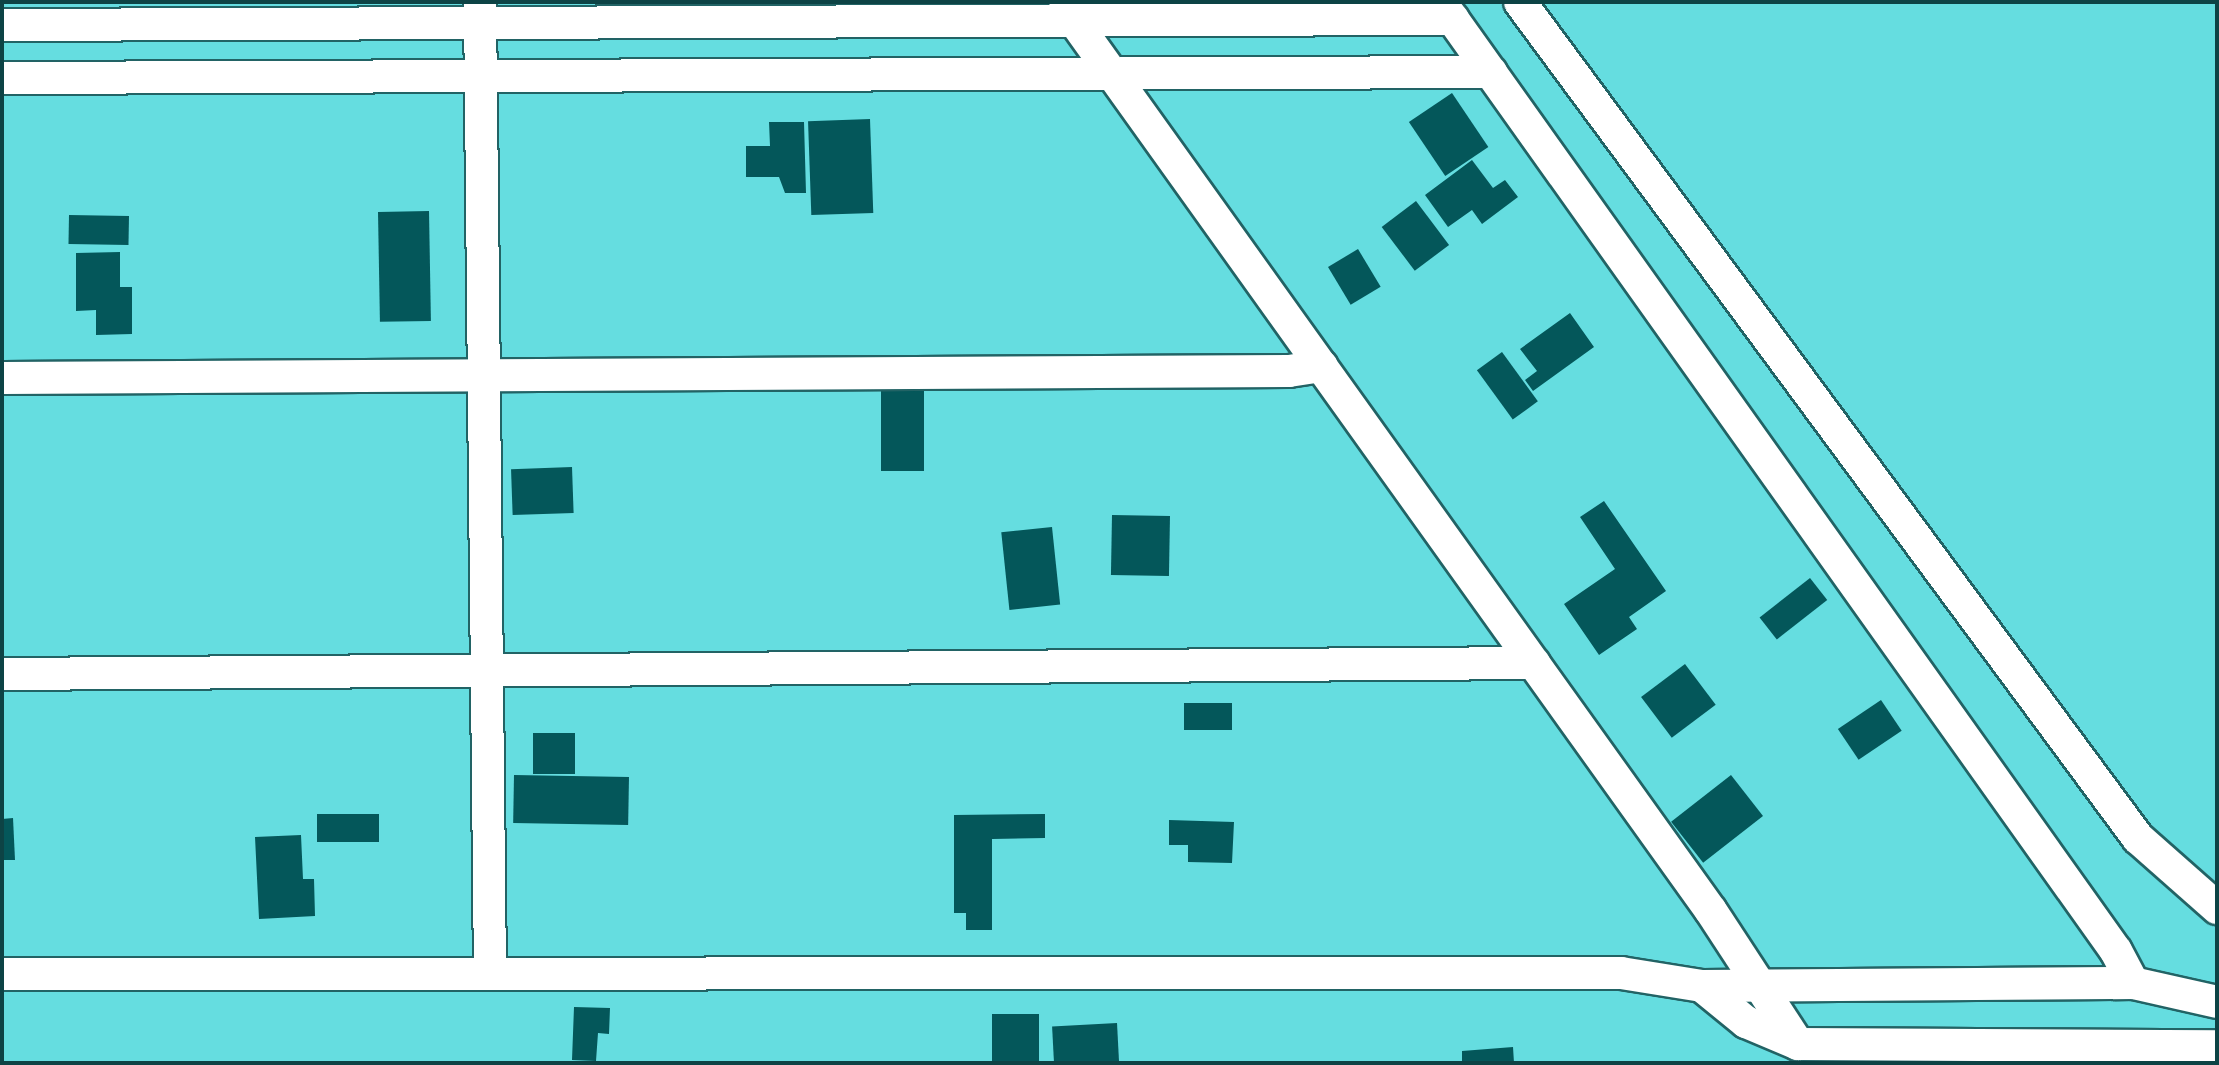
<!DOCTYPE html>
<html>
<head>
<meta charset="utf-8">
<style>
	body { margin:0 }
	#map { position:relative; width:2219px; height:1065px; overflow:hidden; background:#65dde0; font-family:"Varela Round",sans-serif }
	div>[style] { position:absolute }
	.building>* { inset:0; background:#04575a; transform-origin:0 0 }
	.roads { filter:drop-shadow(2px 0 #226365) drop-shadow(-2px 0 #226365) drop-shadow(0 2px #226365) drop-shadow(0 -2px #226365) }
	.street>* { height:32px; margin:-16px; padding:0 16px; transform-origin:16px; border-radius:16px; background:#fff }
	span { translate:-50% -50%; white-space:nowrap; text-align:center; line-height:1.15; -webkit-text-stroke:7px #bff4f5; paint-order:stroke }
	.frame { position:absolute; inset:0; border:4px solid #0d4345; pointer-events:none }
</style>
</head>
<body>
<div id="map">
	<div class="building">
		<i style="left:1452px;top:93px;width:65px;height:52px;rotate:56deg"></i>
		<i style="left:870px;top:119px;width:94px;height:62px;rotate:88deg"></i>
		<i style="clip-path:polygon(769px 122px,804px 122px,806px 193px,785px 193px,779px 177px,746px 177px,746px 146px,770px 146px)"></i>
		<i style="clip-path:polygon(1472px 160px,1493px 188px,1505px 180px,1518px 197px,1482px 224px,1472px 210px,1448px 227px,1425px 195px)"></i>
		<i style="left:1416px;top:201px;width:55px;height:43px;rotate:53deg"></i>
		<i style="left:429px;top:211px;width:110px;height:51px;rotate:89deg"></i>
		<i style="left:69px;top:215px;width:60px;height:29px;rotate:1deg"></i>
		<i style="left:1358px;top:249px;width:44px;height:35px;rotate:59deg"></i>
		<i style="clip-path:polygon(120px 252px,120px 287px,132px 287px,132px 334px,96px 335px,96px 310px,76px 311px,76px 253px)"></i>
		<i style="clip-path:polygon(1570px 313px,1594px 347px,1533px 391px,1525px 380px,1537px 371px,1520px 349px)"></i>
		<i style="left:1502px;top:352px;width:61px;height:31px;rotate:54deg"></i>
		<i style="left:924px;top:385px;width:86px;height:43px;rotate:90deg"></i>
		<i style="left:572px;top:467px;width:46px;height:61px;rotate:88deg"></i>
		<i style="clip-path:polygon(1604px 501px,1666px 591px,1629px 617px,1637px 629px,1599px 655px,1564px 604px,1615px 569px,1580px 517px)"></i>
		<i style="left:1112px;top:515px;width:58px;height:60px;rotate:1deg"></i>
		<i style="left:1052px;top:527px;width:78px;height:51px;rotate:84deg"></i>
		<i style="left:1810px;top:578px;width:28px;height:64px;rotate:52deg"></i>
		<i style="left:1685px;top:664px;width:51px;height:55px;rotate:53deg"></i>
		<i style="left:1881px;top:700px;width:37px;height:52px;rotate:56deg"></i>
		<i style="left:1184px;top:703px;width:48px;height:27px"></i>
		<i style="left:533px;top:733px;width:42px;height:41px"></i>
		<i style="left:514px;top:775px;width:115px;height:48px;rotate:1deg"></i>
		<i style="left:1731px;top:775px;width:52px;height:76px;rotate:52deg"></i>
		<i style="left:317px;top:814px;width:62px;height:28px"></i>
		<i style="clip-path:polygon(1045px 814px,1045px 838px,992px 839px,992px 930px,966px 930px,966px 913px,954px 913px,954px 815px)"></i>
		<i style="clip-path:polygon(13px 818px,15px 860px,2px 860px,2px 819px)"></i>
		<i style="clip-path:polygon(1169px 820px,1234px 822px,1232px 863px,1188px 862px,1188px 845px,1169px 845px)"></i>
		<i style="clip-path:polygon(301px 835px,303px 879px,314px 879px,315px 916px,259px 919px,255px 837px)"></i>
		<i style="clip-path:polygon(574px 1007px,610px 1008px,609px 1034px,598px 1033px,596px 1061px,572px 1060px)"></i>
		<i style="left:992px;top:1014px;width:47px;height:49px"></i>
		<i style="left:1117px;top:1023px;width:38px;height:65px;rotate:87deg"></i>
		<i style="clip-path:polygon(1513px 1047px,1514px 1063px,1462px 1063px,1462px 1051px)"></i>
	</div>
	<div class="roads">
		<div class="street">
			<i style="left:1520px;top:2px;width:1040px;rotate:53.53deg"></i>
			<i style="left:2138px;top:838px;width:106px;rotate:41.5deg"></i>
			<i style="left:480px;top:3px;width:967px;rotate:89.41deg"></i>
			<i style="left:1442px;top:4px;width:1162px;rotate:54.56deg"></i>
			<i style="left:2116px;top:951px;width:36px;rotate:62deg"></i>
			<i style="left:1065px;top:8px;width:1110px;rotate:54.42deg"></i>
			<i style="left:1711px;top:911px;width:159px;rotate:56.8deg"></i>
			<i style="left:2px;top:25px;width:1451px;rotate:-0.24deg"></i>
			<i style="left:2px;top:78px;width:1489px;rotate:-0.23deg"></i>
			<i style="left:2px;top:378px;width:1287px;rotate:-0.31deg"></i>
			<i style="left:1289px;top:371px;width:33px;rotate:-9deg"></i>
			<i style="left:2px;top:674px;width:1532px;rotate:-0.41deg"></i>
			<i style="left:2px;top:974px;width:1619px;rotate:-0.04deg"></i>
			<i style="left:1621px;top:973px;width:82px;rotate:9.1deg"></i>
			<i style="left:1702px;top:986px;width:431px;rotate:-0.4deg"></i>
			<i style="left:2133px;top:983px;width:86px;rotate:12.7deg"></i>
			<i style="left:1702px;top:986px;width:57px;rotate:39.3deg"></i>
			<i style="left:1746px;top:1022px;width:56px;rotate:22.9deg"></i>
			<i style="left:1798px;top:1044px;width:419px;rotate:0.3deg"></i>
		</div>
	</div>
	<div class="frame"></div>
</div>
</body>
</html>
